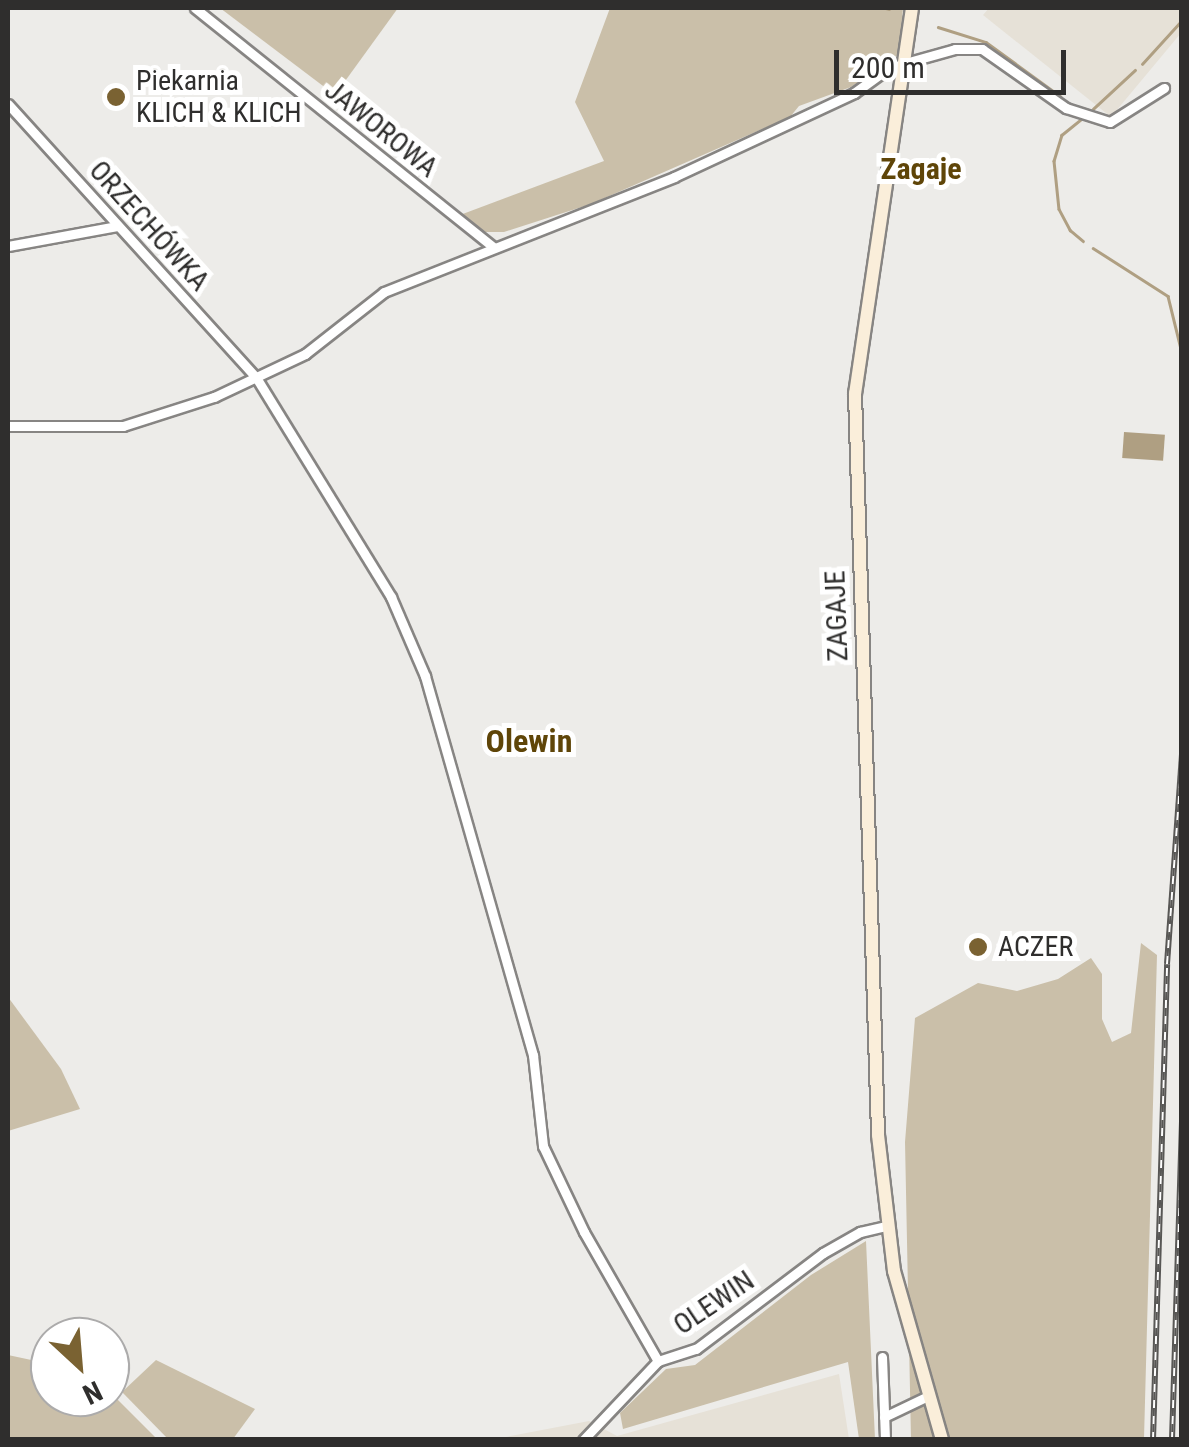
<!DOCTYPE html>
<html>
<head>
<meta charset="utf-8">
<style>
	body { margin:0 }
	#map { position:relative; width:1189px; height:1447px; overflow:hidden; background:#edece9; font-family:"Roboto Condensed",sans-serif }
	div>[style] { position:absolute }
	.built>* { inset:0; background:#e6e1d7 }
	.green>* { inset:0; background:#cabfa9 }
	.water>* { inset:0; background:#af9f82; transform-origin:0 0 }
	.stream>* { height:2.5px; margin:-1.25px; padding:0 1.25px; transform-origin:1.25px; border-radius:1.25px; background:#af9f82 }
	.roads { filter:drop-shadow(2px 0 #878583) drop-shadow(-2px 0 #878583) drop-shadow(0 2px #878583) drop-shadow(0 -2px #878583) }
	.minor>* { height:9px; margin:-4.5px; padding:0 4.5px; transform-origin:4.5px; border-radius:4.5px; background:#fff }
	.secondary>* { height:12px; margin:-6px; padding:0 6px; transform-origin:6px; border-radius:6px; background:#faeeda }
	.rail>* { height:6px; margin-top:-3px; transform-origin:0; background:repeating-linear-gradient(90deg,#fff 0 8px,#585755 0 16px); box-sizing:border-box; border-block:2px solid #585755 }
	.dots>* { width:28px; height:28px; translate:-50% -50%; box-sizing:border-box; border:5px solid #fff; border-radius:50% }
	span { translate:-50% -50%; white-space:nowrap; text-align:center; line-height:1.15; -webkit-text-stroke:10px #fff; paint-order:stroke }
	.poi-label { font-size:28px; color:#2f2e2d }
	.left { translate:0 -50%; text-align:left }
	.street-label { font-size:28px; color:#2f2e2d }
	.neighbourhood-label { font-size:30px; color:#5f4508; font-weight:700 }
	.quarter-label { font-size:32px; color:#5f4508; font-weight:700 }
	.frame { position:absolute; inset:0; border:10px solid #2f2e2d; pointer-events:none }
	.north { position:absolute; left:30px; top:1317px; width:100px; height:100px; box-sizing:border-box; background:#fff; border:2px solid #acabab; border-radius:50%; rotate:154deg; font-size:28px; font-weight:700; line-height:40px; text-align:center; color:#2f2e2d }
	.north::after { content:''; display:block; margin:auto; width:35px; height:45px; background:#7a6232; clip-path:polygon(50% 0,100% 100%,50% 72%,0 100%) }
	.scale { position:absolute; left:834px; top:50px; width:232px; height:45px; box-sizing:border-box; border:5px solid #2f2e2d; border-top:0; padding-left:12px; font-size:30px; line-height:35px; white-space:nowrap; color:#2f2e2d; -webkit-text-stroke:8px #fff; paint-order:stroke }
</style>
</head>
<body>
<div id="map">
	<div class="built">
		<i style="clip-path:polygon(989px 8px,1181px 8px,1181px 33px,1111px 117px,983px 15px)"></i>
		<i style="clip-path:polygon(839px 1374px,849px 1439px,490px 1440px,589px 1421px,617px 1436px)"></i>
	</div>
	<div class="green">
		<i style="clip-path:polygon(220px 8px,398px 8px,335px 95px)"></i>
		<i style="clip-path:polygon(610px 8px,903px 8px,899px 54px,851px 87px,799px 106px,790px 117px,591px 204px,504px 232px,480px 232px,460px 215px,604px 161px,575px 102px)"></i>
		<i style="clip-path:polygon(1141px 943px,1157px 955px,1144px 1439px,911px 1440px,905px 1142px,915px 1018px,978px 983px,1017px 991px,1058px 979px,1091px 958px,1102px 974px,1102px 1019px,1112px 1042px,1131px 1033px)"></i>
		<i style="clip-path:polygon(8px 997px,61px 1069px,80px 1109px,8px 1131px)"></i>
		<i style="clip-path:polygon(866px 1241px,875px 1439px,859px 1439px,848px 1362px,623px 1429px,620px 1413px,666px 1369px,695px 1365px,811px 1275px)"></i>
		<i style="clip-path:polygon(8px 1355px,50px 1364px,50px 1397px,110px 1397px,110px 1392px,157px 1439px,8px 1439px)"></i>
		<i style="clip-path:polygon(156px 1360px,255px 1409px,233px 1439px,168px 1439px,122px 1392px)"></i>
	</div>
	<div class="water">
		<i style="left:1124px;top:432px;width:41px;height:26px;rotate:4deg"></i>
	</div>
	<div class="stream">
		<i style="left:886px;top:8px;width:3px;rotate:18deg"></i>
		<i style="left:938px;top:27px;width:50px;rotate:17.4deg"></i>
		<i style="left:986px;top:42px;width:92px;rotate:36.1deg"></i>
		<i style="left:1142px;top:64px;width:59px;rotate:-47.7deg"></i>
		<i style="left:1093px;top:109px;width:57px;rotate:-42.9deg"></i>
		<i style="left:1082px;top:119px;width:26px;rotate:141deg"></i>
		<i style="left:1062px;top:135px;width:27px;rotate:107deg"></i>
		<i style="left:1054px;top:161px;width:48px;rotate:84.1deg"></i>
		<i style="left:1059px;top:209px;width:24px;rotate:62deg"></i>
		<i style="left:1070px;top:230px;width:17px;rotate:40deg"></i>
		<i style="left:1093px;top:248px;width:89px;rotate:32.6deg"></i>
		<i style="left:1168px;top:296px;width:59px;rotate:76.2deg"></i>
	</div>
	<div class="roads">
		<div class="minor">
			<i style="left:195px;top:8px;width:382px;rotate:38.7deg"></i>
			<i style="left:8px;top:104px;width:371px;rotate:47.8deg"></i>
			<i style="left:257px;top:379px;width:256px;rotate:58.4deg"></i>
			<i style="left:391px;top:597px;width:86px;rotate:66.7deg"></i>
			<i style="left:425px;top:676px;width:394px;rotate:74.1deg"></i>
			<i style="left:533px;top:1055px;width:92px;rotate:83.7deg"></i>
			<i style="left:543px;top:1146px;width:95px;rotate:64.5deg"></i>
			<i style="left:584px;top:1232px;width:149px;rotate:60.2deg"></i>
			<i style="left:8px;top:246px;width:111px;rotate:-10.4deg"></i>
			<i style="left:8px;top:426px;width:115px"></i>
			<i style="left:123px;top:426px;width:96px;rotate:-17.7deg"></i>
			<i style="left:214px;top:397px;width:101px;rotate:-25.3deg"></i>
			<i style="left:305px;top:354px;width:100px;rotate:-38.1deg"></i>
			<i style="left:384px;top:292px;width:312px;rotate:-21.6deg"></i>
			<i style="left:674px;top:177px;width:199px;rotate:-25deg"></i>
			<i style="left:854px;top:93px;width:37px;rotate:-36deg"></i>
			<i style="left:884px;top:71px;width:22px;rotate:-21deg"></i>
			<i style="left:905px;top:63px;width:52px;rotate:-15.6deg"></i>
			<i style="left:955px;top:49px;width:27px"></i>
			<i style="left:982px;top:49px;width:103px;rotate:35.1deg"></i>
			<i style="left:1066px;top:108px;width:46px;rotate:17.7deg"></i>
			<i style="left:1110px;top:122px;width:64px;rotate:-32.2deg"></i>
			<i style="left:882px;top:1357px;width:83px;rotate:87.9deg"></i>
			<i style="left:884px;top:1417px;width:47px;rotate:-25.5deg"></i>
			<i style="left:583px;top:1440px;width:109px;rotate:-46.5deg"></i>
			<i style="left:658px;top:1361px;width:40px;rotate:-18deg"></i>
			<i style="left:696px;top:1349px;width:159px;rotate:-37.1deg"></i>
			<i style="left:823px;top:1253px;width:43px;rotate:-29.6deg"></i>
			<i style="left:860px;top:1232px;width:27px;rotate:-13deg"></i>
		</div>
		<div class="secondary">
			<i style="left:912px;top:8px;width:389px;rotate:98.4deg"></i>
			<i style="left:855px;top:393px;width:742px;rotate:88.22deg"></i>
			<i style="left:878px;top:1135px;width:137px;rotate:83.3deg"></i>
			<i style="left:894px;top:1271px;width:176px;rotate:74.1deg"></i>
		</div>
	</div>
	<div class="rail">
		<i style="left:1153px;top:1440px;width:476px;rotate:-88.3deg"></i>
		<i style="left:1167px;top:964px;width:212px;rotate:-85.9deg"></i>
		<i style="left:1172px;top:1440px;width:321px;rotate:-88.2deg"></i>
	</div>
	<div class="dots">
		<i style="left:116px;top:97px;background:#7a6232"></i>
		<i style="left:978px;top:947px;background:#7a6232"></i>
	</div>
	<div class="poi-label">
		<span class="left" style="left:136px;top:97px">Piekarnia<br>KLICH &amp; KLICH</span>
		<span class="left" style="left:998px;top:947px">ACZER</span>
	</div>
	<div class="street-label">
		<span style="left:381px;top:129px;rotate:39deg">JAWOROWA</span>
		<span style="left:149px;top:226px;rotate:48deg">ORZECHÓWKA</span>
		<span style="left:837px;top:616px;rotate:-92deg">ZAGAJE</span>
		<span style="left:714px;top:1303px;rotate:-34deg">OLEWIN</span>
	</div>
	<div class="neighbourhood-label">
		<span style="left:921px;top:169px">Zagaje</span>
	</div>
	<div class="quarter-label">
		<span style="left:529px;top:741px">Olewin</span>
	</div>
	<div class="frame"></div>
	<div class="north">N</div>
	<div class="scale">200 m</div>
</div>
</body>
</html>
